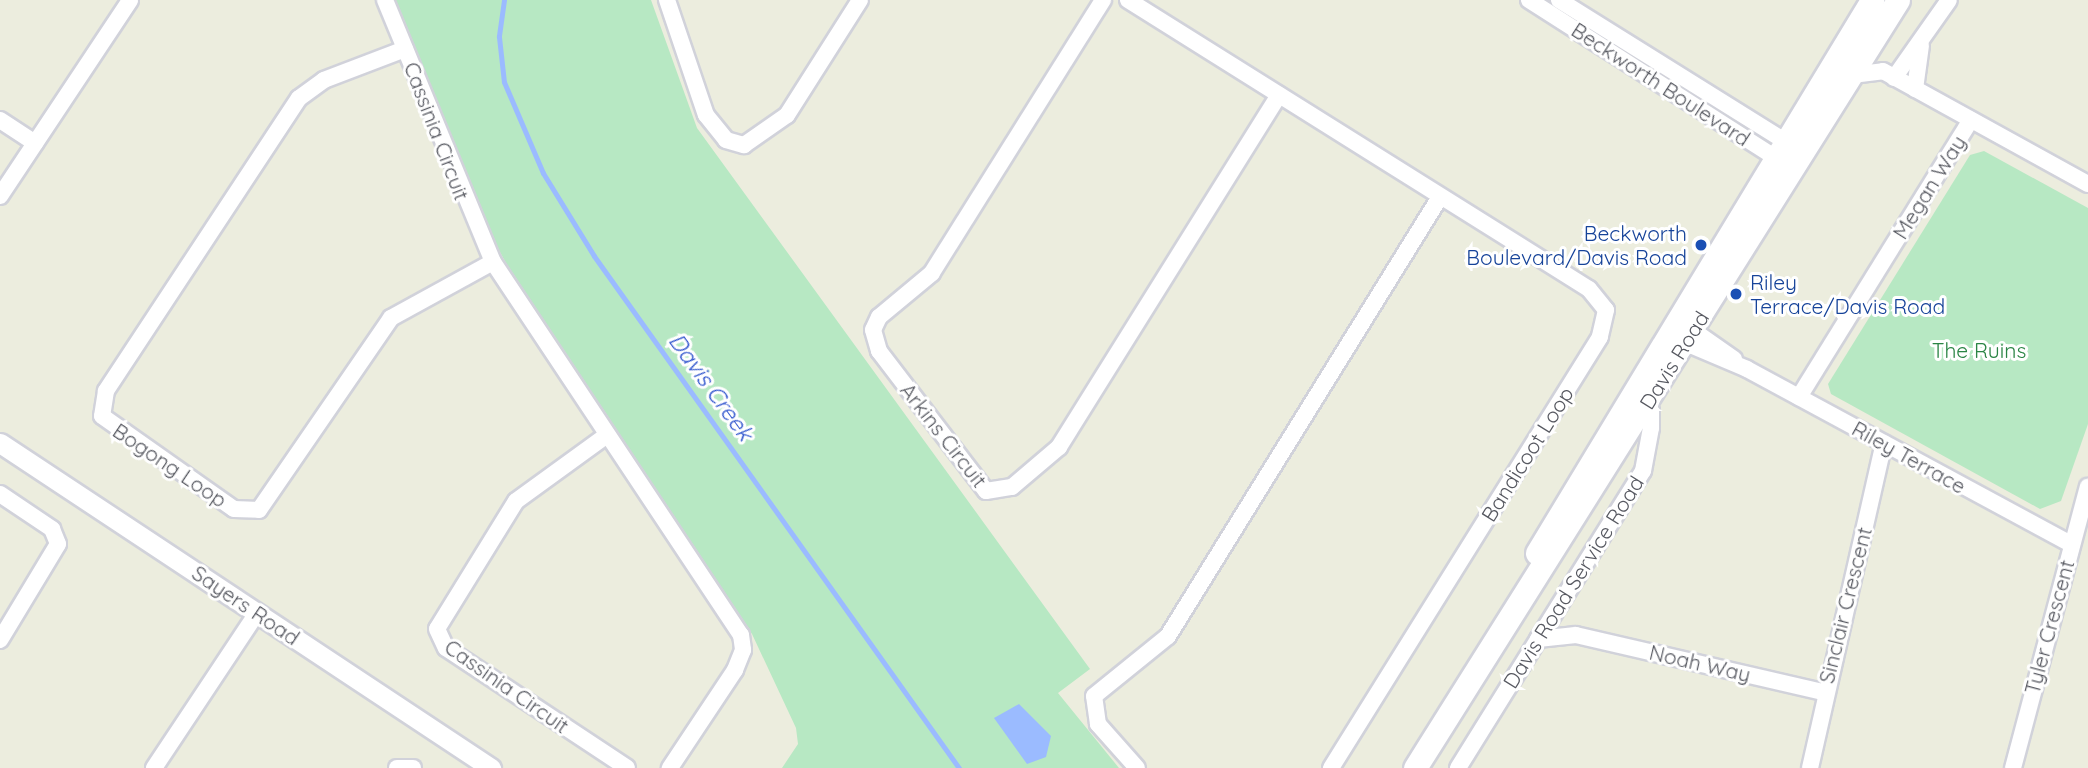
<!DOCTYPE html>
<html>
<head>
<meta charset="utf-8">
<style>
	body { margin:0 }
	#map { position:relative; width:2088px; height:768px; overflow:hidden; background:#ecedde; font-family:Quicksand,sans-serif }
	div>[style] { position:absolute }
	.green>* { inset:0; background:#b7e8c3 }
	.water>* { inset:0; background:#9bbbff }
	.stream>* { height:5px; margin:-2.5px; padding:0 2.5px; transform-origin:2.5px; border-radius:2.5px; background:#9bbbff }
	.roads { filter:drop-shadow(2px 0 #d1d2da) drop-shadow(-2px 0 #d1d2da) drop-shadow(0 2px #d1d2da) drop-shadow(0 -2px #d1d2da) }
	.minor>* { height:16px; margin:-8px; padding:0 8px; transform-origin:8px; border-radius:8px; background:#fff }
	.tertiary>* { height:19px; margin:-9.5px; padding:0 9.5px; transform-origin:9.5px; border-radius:9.5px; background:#fff }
	.secondary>* { height:23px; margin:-11.5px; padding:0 11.5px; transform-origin:11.5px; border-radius:11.5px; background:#fff }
	.dots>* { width:19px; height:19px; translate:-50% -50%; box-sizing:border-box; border:4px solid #fff; border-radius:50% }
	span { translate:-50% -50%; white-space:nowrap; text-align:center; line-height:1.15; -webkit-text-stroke:6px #fff; paint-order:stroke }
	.street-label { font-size:21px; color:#575961 }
	.transit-label { font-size:21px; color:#164399 }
	.right { translate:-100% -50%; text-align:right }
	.left { translate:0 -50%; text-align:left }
	.park-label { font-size:21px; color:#2b8545 }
	.water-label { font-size:23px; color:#3358ce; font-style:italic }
</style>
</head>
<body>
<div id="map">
	<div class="green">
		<i style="clip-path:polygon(394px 0,651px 0,697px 128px,1090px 669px,1058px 693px,1119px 768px,782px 768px,798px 744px,796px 728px,752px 634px,517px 284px,476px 207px)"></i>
		<i style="clip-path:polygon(1984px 151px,2088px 208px,2088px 424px,2061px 501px,2040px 509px,1831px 394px,1828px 384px,1970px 155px)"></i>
	</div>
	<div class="water">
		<i style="clip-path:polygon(1019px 704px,1051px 736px,1046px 757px,1027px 764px,994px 718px)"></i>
	</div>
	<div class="stream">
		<i style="left:504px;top:0;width:37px;rotate:98deg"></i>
		<i style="left:499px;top:37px;width:45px;rotate:83.7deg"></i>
		<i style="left:504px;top:82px;width:99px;rotate:66.8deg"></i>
		<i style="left:543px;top:173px;width:97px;rotate:58.4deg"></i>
		<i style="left:594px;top:256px;width:629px;rotate:54.52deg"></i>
	</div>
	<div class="roads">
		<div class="minor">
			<i style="left:385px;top:0;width:283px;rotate:67.6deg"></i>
			<i style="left:493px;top:262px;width:448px;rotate:56.4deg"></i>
			<i style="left:741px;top:635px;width:15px;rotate:82deg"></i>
			<i style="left:743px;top:650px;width:22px;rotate:112deg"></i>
			<i style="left:735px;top:670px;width:118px;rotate:123.6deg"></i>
			<i style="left:667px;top:0;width:121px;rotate:71.3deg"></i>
			<i style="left:706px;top:115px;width:32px;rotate:51deg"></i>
			<i style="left:726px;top:140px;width:19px;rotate:16deg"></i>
			<i style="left:744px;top:145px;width:52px;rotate:-34.9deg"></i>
			<i style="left:787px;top:115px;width:136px;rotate:-57.6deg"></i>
			<i style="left:1103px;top:0;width:322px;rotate:122.1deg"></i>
			<i style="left:932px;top:273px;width:69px;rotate:140.3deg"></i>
			<i style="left:879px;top:317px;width:14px;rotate:115deg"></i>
			<i style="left:873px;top:330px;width:22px;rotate:74deg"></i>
			<i style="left:879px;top:351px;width:176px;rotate:52.6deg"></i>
			<i style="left:986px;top:491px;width:26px;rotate:-9deg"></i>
			<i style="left:1012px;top:487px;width:62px;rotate:-40.4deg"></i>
			<i style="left:1059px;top:447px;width:415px;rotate:-58deg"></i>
			<i style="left:1128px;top:0;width:544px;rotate:32.08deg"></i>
			<i style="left:1589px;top:289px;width:27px;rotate:51deg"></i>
			<i style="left:1606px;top:310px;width:28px;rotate:103deg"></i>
			<i style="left:1600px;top:337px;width:508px;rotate:121.97deg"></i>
			<i style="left:1529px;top:0;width:300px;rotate:32.6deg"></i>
			<i style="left:1559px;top:0;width:277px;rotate:32deg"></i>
			<i style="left:405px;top:49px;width:87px;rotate:159.1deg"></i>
			<i style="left:324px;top:80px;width:31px;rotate:144deg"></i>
			<i style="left:299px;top:98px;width:351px;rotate:123.4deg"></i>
			<i style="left:106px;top:391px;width:25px;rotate:99deg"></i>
			<i style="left:102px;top:416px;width:161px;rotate:35.2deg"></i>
			<i style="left:234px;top:509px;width:25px;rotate:2deg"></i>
			<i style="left:259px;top:510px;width:233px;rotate:-55.5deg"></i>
			<i style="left:391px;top:318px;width:116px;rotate:-28.8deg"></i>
			<i style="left:1852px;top:75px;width:31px;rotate:-7deg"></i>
			<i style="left:1883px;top:71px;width:234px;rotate:28.9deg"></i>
			<i style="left:1894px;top:78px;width:95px;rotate:-54.8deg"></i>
			<i style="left:1915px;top:89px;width:44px;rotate:-82.2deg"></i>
			<i style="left:0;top:120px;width:42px;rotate:33.3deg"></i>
			<i style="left:0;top:196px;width:235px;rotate:-56.4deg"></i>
			<i style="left:1684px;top:324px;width:61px;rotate:35deg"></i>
			<i style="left:1676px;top:339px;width:77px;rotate:22.9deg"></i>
			<i style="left:1747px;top:369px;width:368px;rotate:28.4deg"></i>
			<i style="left:1799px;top:397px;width:326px;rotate:-58.2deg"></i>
			<i style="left:607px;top:435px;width:112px;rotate:144deg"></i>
			<i style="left:516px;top:501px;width:150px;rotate:121.7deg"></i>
			<i style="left:437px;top:629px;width:21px;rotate:65deg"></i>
			<i style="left:446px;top:648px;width:217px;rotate:33.5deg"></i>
			<i style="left:0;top:494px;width:63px;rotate:33.9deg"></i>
			<i style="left:52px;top:529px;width:16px;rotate:68deg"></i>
			<i style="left:58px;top:544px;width:112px;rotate:121.1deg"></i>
			<i style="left:1538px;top:639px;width:38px;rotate:-6deg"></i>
			<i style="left:1576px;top:635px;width:253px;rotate:13deg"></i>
			<i style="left:154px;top:768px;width:186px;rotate:-56.4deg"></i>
			<i style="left:397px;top:768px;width:16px"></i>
			<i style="left:1137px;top:768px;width:59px;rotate:-131.6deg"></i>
			<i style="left:1098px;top:724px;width:28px;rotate:-98deg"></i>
			<i style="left:1094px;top:696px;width:95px;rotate:-39deg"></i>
			<i style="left:1168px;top:636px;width:516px;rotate:-58.22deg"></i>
			<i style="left:1458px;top:768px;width:350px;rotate:-58.1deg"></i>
			<i style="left:1643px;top:471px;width:44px;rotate:-79.5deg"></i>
			<i style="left:1651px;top:428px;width:17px;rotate:-90deg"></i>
			<i style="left:1651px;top:411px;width:18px;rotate:-128deg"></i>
			<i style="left:1810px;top:768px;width:333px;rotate:-77.2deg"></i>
			<i style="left:2013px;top:768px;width:291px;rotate:-75.1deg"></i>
		</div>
		<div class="tertiary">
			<i style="left:0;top:443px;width:589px;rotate:33.5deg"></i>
		</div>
		<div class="secondary">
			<i style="left:1537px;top:553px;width:647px;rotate:-58.79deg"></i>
			<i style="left:1415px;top:768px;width:907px;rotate:-57.83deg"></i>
		</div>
	</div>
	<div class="dots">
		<i style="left:1701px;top:245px;background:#1a4fb4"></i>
		<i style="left:1736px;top:294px;background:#1a4fb4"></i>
	</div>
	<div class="street-label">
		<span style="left:1661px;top:84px;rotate:33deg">Beckworth Boulevard</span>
		<span style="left:437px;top:131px;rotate:69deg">Cassinia Circuit</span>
		<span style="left:1929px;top:187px;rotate:-58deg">Megan Way</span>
		<span style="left:1674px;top:360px;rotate:-58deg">Davis Road</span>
		<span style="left:944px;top:435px;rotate:52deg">Arkins Circuit</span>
		<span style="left:1527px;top:454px;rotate:-58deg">Bandicoot Loop</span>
		<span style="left:1909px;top:457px;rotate:29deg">Riley Terrace</span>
		<span style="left:170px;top:465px;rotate:34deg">Bogong Loop</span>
		<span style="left:1573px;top:582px;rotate:-58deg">Davis Road Service Road</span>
		<span style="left:246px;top:605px;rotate:34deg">Sayers Road</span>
		<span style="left:1845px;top:605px;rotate:-76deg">Sinclair Crescent</span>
		<span style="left:2049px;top:627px;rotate:-75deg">Tyler Crescent</span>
		<span style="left:1700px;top:663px;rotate:13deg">Noah Way</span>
		<span style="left:507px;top:686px;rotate:35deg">Cassinia Circuit</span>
	</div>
	<div class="transit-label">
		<span class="right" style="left:1687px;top:245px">Beckworth<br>Boulevard/Davis Road</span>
		<span class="left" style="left:1750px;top:294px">Riley<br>Terrace/Davis Road</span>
	</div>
	<div class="park-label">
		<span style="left:1979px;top:350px">The Ruins</span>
	</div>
	<div class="water-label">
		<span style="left:711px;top:387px;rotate:54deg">Davis Creek</span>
	</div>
</div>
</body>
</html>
